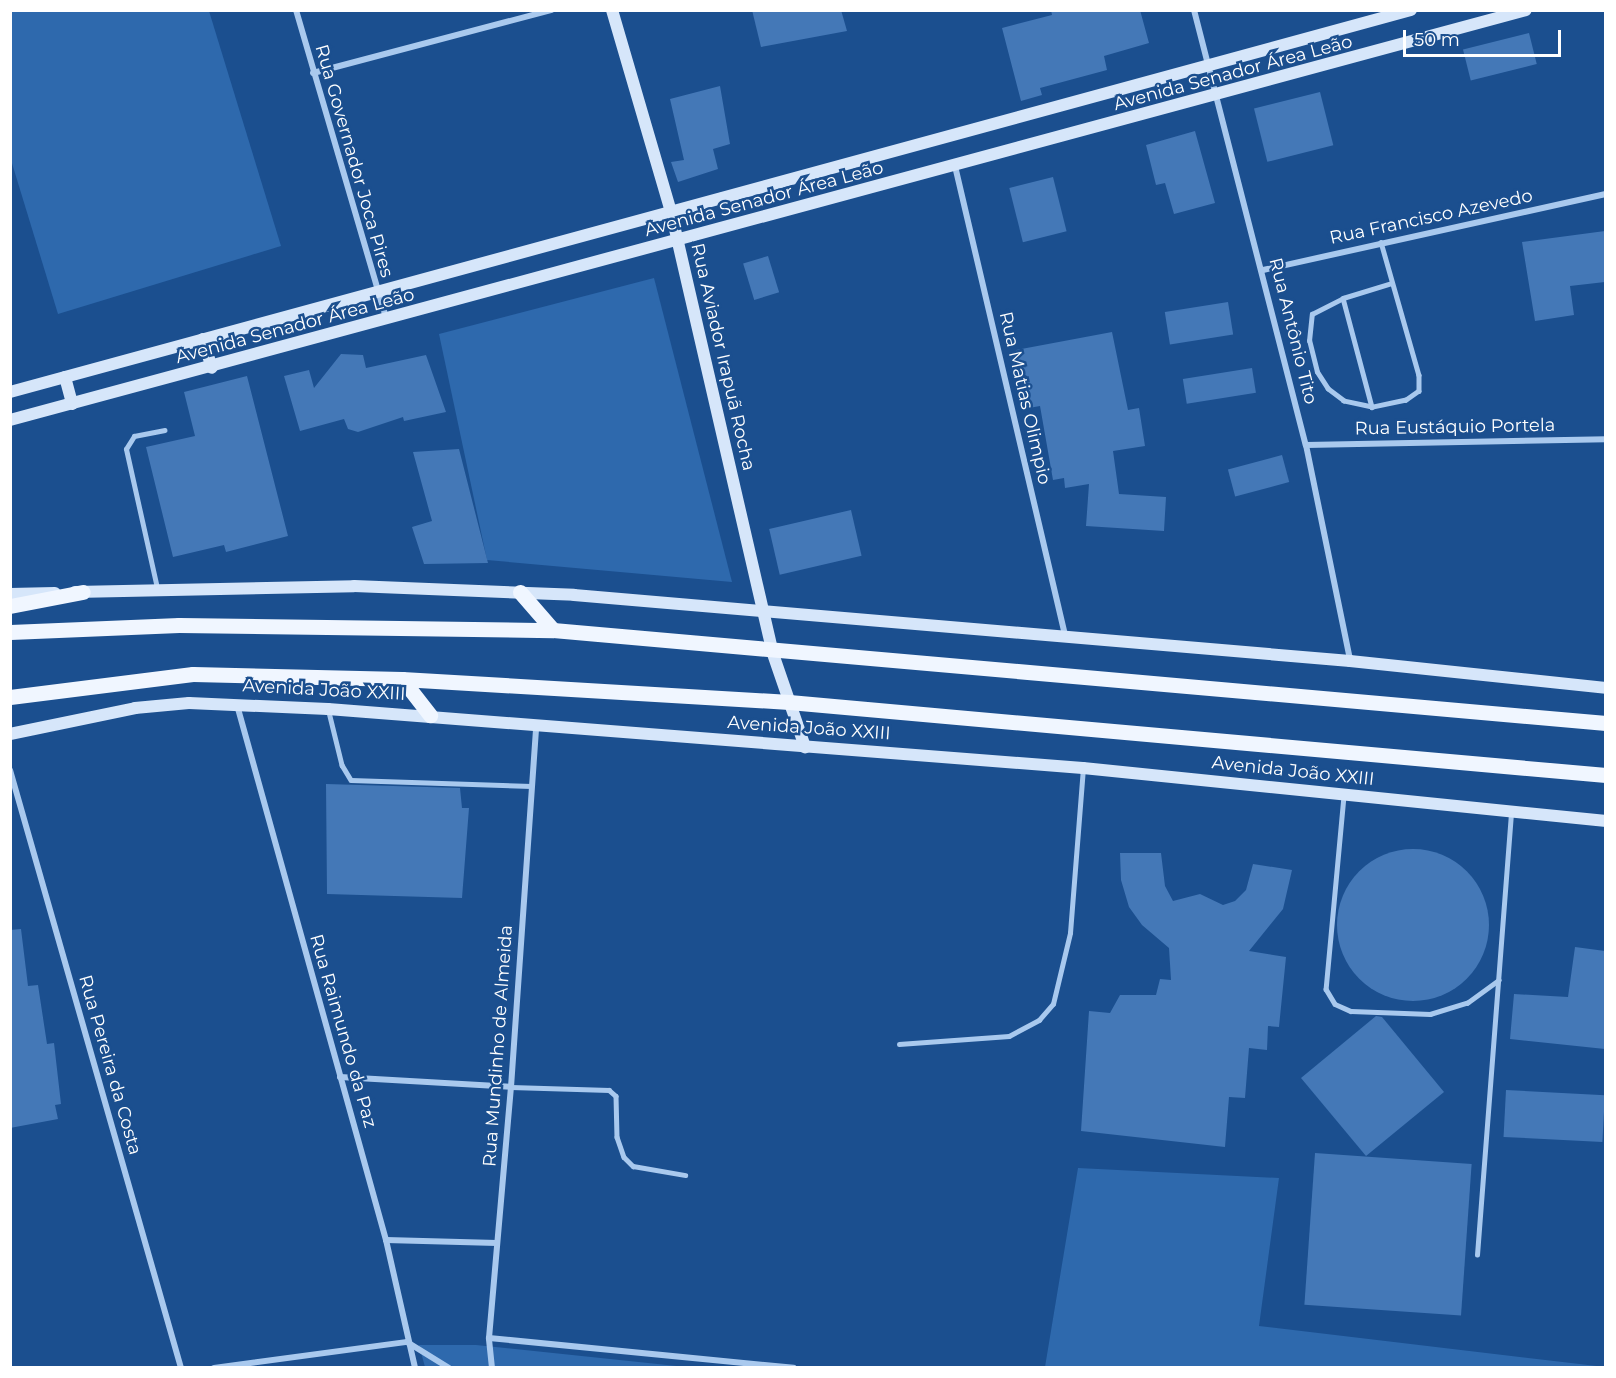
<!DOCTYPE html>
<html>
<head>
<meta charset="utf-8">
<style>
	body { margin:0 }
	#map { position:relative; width:1616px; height:1378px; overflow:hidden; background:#1b4f8f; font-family:Montserrat,sans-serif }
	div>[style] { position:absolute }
	.green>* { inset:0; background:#2e69ad }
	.building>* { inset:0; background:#4478b7; transform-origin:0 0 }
	.round { border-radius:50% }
	.lane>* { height:4.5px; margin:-2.25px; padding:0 2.25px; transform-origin:2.25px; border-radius:2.25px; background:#a9c9ee }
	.street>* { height:6px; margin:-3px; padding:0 3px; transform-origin:3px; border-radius:3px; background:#a9c9ee }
	.secondary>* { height:12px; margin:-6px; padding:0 6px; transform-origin:6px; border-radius:6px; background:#d6e6fa }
	.primary>* { height:15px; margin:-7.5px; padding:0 7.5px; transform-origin:7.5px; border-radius:7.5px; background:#f0f6ff }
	span { translate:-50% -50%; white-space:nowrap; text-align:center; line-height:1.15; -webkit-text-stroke:5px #1b4f8f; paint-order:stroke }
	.street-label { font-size:18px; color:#fff }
	.frame { position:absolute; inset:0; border:12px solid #fff; pointer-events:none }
	.scale { position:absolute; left:1403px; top:30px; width:158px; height:27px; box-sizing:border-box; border:3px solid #fff; border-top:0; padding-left:8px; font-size:18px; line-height:21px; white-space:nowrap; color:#fff; -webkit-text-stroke:4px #1b4f8f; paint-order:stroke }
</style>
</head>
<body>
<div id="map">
	<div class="green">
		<i style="clip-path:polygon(10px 11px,209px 11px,281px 246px,58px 314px,11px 160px)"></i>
		<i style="clip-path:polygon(654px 278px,732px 582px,487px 560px,439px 334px)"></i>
		<i style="clip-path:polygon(1078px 1168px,1279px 1178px,1259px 1326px,1605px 1367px,1045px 1367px)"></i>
		<i style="clip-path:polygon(419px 1345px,476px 1345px,686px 1367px,425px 1367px)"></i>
	</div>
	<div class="building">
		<i style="clip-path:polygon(752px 10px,841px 10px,847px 31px,761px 47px)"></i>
		<i style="clip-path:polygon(1051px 10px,1140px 10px,1149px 43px,1104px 56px,1107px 70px,1040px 88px,1042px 95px,1021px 101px,1002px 28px,1052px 15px)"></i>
		<i style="left:1529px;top:33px;width:32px;height:68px;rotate:76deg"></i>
		<i style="clip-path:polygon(720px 86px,730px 144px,713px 149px,718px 169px,678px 182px,671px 162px,684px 160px,670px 99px)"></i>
		<i style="left:1320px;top:92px;width:55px;height:68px;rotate:76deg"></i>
		<i style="clip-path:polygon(1195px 131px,1215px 203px,1174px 214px,1165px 183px,1156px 185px,1146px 145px)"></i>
		<i style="left:1053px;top:177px;width:56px;height:45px;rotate:76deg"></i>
		<i style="clip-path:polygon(1605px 231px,1605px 282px,1570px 286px,1574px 315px,1535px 321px,1522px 242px)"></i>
		<i style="left:768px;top:256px;width:38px;height:26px;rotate:73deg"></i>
		<i style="left:1228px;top:302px;width:33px;height:64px;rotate:81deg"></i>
		<i style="clip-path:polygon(1112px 332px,1128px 410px,1139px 408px,1145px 446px,1113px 451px,1119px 494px,1166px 497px,1164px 531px,1086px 526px,1089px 484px,1065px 488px,1064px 478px,1053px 480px,1040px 406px,1029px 408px,1016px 350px)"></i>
		<i style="clip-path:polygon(341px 354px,363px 355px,366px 368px,426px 355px,446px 412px,404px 421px,403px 417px,358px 432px,348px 429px,344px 419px,300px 431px,284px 376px,309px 370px,314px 388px)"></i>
		<i style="left:1252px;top:368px;width:25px;height:70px;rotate:81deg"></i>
		<i style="clip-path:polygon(247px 376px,288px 536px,226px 552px,224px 545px,173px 557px,146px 447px,195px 436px,184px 392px)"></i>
		<i style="clip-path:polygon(459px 449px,488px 563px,424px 564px,412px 527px,432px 521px,413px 452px)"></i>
		<i style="left:1282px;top:455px;width:28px;height:56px;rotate:75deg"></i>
		<i style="left:851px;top:510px;width:47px;height:84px;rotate:77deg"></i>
		<i style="clip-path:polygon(326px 784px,460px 788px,462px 808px,469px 808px,462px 898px,327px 894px)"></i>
		<i class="round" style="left:1337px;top:849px;width:152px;height:152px"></i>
		<i style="clip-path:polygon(1120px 853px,1161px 853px,1165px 886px,1173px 901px,1200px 894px,1223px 905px,1235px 901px,1246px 890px,1253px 864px,1292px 870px,1283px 909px,1249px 951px,1286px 957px,1279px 1027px,1268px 1026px,1267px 1050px,1249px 1048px,1245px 1098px,1229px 1097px,1225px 1147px,1081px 1131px,1089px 1011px,1110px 1013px,1120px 995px,1156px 995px,1160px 979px,1171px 980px,1169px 948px,1142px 925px,1129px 907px,1121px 880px)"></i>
		<i style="clip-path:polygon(21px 929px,28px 986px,38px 985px,47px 1044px,54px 1043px,61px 1104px,55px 1105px,58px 1119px,10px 1128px,10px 930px)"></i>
		<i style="clip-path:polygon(1575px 947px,1605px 951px,1605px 1049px,1510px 1039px,1514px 994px,1568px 997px)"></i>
		<i style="clip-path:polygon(1376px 1016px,1382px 1017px,1444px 1092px,1366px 1156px,1301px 1078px)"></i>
		<i style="left:1506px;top:1090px;width:99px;height:47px;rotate:3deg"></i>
		<i style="left:1315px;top:1153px;width:157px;height:152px;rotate:4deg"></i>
	</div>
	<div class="lane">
		<i style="left:1381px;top:242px;width:138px;rotate:74.1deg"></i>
		<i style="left:1419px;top:375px;width:16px;rotate:90deg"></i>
		<i style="left:1419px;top:391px;width:16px;rotate:145deg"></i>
		<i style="left:1406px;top:400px;width:35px;rotate:168deg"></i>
		<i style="left:1372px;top:407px;width:29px;rotate:-168deg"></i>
		<i style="left:1344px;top:401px;width:20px;rotate:-143deg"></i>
		<i style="left:1328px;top:389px;width:20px;rotate:-123deg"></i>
		<i style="left:1317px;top:372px;width:32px;rotate:-104deg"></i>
		<i style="left:1309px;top:341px;width:27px;rotate:-84deg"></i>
		<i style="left:1312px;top:314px;width:35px;rotate:-27deg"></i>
		<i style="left:1343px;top:298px;width:51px;rotate:-17deg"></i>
		<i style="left:1343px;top:298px;width:113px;rotate:75.1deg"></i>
		<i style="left:157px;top:588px;width:142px;rotate:-102.6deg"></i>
		<i style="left:126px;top:449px;width:15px;rotate:-58deg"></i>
		<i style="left:134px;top:436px;width:31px;rotate:-11deg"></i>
		<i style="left:329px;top:712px;width:55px;rotate:76.2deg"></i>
		<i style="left:342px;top:765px;width:17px;rotate:59deg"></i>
		<i style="left:351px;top:780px;width:180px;rotate:1.9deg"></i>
		<i style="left:1344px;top:796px;width:194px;rotate:95.3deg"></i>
		<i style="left:1326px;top:989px;width:17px;rotate:59deg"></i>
		<i style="left:1335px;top:1004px;width:17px;rotate:24deg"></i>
		<i style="left:1351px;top:1011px;width:79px;rotate:2.2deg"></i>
		<i style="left:1430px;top:1014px;width:39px;rotate:-17deg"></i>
		<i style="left:1467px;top:1003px;width:39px;rotate:-36deg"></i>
		<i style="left:899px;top:1044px;width:110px;rotate:-4.2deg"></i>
		<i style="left:1009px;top:1036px;width:34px;rotate:-28deg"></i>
		<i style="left:1039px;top:1020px;width:21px;rotate:-49deg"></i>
		<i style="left:1053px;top:1004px;width:73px;rotate:-76.5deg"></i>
		<i style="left:1070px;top:933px;width:166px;rotate:-85.5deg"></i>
		<i style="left:511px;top:1087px;width:98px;rotate:1.8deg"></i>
		<i style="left:609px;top:1090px;width:9px;rotate:41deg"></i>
		<i style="left:616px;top:1096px;width:41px;rotate:88.6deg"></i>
		<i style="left:617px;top:1137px;width:21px;rotate:71deg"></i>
		<i style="left:624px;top:1157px;width:13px;rotate:45deg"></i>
		<i style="left:633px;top:1166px;width:53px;rotate:9.8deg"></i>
		<i style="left:1477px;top:1255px;width:442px;rotate:-85.6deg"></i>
	</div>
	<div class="street">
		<i style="left:296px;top:10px;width:321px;rotate:73.7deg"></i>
		<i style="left:1194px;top:10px;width:449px;rotate:75.6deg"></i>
		<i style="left:1306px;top:445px;width:219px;rotate:78.4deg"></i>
		<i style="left:313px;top:73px;width:247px;rotate:-14.8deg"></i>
		<i style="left:955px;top:166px;width:483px;rotate:76.8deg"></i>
		<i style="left:1263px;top:270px;width:351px;rotate:-12.5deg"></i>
		<i style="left:1306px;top:445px;width:300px;rotate:-1.1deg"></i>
		<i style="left:237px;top:705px;width:555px;rotate:74.44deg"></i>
		<i style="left:386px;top:1240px;width:131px;rotate:77.2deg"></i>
		<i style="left:10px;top:770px;width:622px;rotate:74.04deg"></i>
		<i style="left:340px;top:1077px;width:171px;rotate:3.3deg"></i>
		<i style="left:386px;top:1240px;width:111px;rotate:1.5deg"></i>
		<i style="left:489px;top:1338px;width:306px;rotate:5.6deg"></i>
		<i style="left:214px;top:1368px;width:195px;rotate:-7.7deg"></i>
		<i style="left:407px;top:1342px;width:49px;rotate:31.8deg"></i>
		<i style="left:492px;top:1368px;width:30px;rotate:-96deg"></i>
		<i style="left:489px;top:1338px;width:252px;rotate:-85deg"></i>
		<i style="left:511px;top:1087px;width:361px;rotate:-86deg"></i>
	</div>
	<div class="secondary">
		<i style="left:612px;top:10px;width:210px;rotate:73.7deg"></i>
		<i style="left:671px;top:212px;width:450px;rotate:77deg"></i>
		<i style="left:772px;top:651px;width:102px;rotate:71deg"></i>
		<i style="left:203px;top:339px;width:30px;rotate:73deg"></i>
		<i style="left:65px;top:377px;width:28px;rotate:75deg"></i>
		<i style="left:10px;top:392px;width:1452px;rotate:-15.25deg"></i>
		<i style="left:10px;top:420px;width:1570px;rotate:-15.13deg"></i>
		<i style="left:75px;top:592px;width:279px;rotate:-1.2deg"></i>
		<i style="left:354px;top:586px;width:220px;rotate:2.3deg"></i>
		<i style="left:574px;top:595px;width:779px;rotate:4.86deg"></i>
		<i style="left:1350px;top:661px;width:257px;rotate:6deg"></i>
		<i style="left:10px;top:594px;width:45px;rotate:-1.3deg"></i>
		<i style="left:10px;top:734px;width:128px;rotate:-11.7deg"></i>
		<i style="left:135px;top:708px;width:54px;rotate:-5.3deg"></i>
		<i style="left:189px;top:703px;width:139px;rotate:2.5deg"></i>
		<i style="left:328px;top:709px;width:757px;rotate:4.47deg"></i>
		<i style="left:1083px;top:768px;width:526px;rotate:5.79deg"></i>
	</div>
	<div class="primary">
		<i style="left:520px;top:592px;width:50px;rotate:49deg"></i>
		<i style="left:10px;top:606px;width:74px;rotate:-10.9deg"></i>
		<i style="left:10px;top:632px;width:169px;rotate:-2.4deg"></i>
		<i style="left:179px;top:625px;width:374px;rotate:0.8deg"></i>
		<i style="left:553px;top:630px;width:1057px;rotate:5.05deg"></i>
		<i style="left:402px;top:679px;width:46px;rotate:52.1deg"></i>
		<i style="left:10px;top:697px;width:184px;rotate:-7.2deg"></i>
		<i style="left:193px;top:674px;width:209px;rotate:1.4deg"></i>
		<i style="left:402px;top:679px;width:388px;rotate:3.4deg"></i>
		<i style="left:789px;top:702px;width:820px;rotate:5.11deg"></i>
	</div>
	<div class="street-label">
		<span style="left:1233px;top:73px;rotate:-15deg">Avenida Senador Área Leão</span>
		<span style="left:354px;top:161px;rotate:74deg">Rua Governador Joca Pires</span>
		<span style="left:764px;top:199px;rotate:-15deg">Avenida Senador Área Leão</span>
		<span style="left:1431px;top:217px;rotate:-12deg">Rua Francisco Azevedo</span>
		<span style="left:295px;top:326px;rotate:-15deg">Avenida Senador Área Leão</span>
		<span style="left:1293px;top:331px;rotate:76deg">Rua Antônio Tito</span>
		<span style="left:723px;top:357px;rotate:77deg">Rua Aviador Irapuã Rocha</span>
		<span style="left:1025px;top:398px;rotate:77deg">Rua Matias Olimpio</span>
		<span style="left:1455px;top:427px;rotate:-1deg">Rua Eustáquio Portela</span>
		<span style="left:324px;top:690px;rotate:3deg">Avenida João XXIII</span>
		<span style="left:809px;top:728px;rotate:4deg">Avenida João XXIII</span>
		<span style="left:1293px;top:771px;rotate:6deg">Avenida João XXIII</span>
		<span style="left:343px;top:1031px;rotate:74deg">Rua Raimundo da Paz</span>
		<span style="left:498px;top:1046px;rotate:-86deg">Rua Mundinho de Almeida</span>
		<span style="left:110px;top:1065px;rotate:74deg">Rua Pereira da Costa</span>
	</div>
	<div class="frame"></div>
	<div class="scale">50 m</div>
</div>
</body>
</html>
